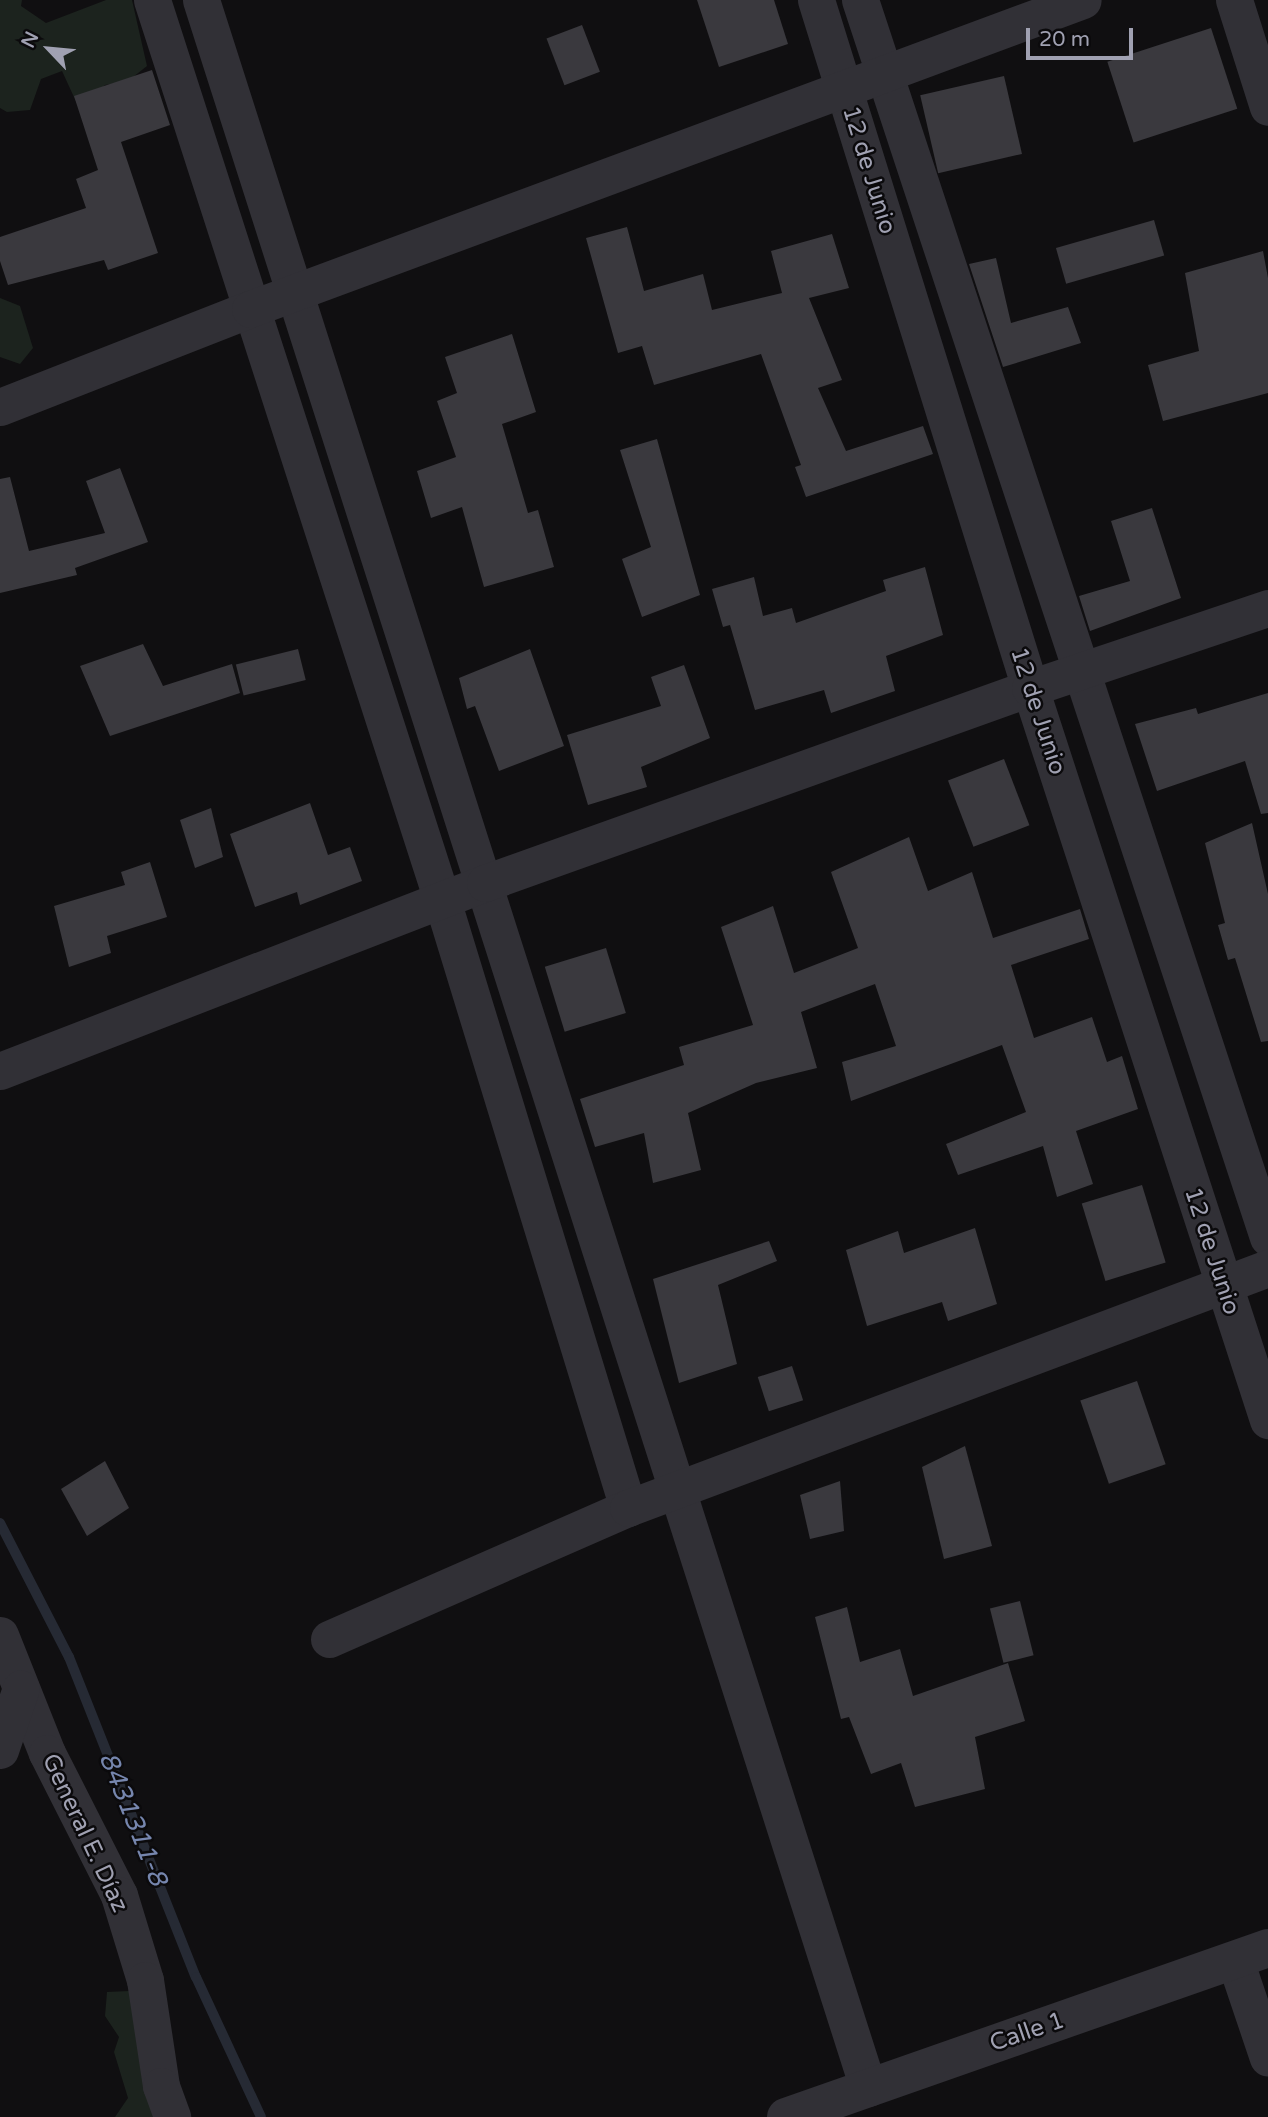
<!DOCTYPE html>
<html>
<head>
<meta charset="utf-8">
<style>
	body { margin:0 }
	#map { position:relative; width:1268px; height:2117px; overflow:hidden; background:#100f11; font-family:"Varela Round",sans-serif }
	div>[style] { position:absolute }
	.green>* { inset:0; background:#1c231e }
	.stream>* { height:10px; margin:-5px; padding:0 5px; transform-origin:5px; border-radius:5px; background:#262a34 }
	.building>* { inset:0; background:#3a393e; transform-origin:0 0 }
	.minor>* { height:37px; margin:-18.5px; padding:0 18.5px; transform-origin:18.5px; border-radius:18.5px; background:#313036 }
	.tertiary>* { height:38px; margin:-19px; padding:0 19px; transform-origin:19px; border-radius:19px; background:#313036 }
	span { translate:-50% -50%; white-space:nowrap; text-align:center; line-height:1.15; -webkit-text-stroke:5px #0b0a0c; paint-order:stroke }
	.street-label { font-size:24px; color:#a0a1b2 }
	.water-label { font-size:26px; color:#7686ae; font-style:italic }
	.north { position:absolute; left:14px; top:14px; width:70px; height:70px; -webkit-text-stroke:5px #0b0a0c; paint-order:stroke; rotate:296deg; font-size:19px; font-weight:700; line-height:28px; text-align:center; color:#a0a1b2 }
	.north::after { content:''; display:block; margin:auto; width:24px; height:32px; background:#a0a1b2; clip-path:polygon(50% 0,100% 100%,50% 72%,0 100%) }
	.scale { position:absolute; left:1026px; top:28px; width:107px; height:32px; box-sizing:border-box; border:4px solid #a0a1b2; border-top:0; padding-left:9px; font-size:21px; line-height:24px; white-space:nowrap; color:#a0a1b2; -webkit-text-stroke:5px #0b0a0c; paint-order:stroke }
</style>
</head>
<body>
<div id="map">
	<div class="green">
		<i style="clip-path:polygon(0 0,22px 0,21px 6px,46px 23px,106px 0,132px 0,147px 66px,128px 81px,105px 85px,79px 108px,62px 71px,41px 79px,30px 110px,7px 112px,0 108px)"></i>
		<i style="clip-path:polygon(0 298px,20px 306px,33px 348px,20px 364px,0 357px)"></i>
		<i style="clip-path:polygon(129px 1991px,164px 2117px,115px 2117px,128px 2098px,114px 2052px,119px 2037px,105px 2016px,107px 1992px)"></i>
	</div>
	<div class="stream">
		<i style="left:0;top:1523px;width:151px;rotate:62.8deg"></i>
		<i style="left:69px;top:1657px;width:344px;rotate:68.4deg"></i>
		<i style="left:196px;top:1977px;width:154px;rotate:65.1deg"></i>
	</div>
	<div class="building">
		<i style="clip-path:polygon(697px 0,774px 0,788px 44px,719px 67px)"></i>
		<i style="left:582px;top:25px;width:50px;height:38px;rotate:69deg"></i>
		<i style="left:1211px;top:28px;width:85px;height:109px;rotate:72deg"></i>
		<i style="clip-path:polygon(152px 70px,170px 125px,121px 142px,158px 253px,108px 270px,104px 260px,8px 285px,0 261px,0 237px,86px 208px,76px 179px,98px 170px,74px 96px)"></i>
		<i style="left:1004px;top:76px;width:80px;height:86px;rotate:77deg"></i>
		<i style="left:1154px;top:220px;width:37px;height:102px;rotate:74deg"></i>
		<i style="clip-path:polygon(627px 227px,644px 291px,703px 274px,712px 310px,782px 293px,771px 251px,832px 234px,849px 288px,809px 298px,842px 380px,818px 388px,846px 451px,923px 426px,933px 454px,806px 497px,795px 467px,801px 465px,761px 354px,654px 385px,642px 346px,618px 353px,586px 238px)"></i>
		<i style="clip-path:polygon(1263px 251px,1268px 278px,1268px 393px,1163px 421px,1148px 365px,1199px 351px,1185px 273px)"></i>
		<i style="clip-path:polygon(996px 258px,1011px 323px,1068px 307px,1081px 343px,1003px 367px,969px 264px)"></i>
		<i style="clip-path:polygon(512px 334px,536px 412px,502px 424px,528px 513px,538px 510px,554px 567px,484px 587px,462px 507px,431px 518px,417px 471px,456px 457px,437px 401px,457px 393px,445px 357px)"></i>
		<i style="clip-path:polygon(657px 439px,700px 595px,642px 617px,622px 559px,651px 547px,620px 450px)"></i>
		<i style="clip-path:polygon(120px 468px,148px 542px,75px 568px,77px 575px,0 593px,0 479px,10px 477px,29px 551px,105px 533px,86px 481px)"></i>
		<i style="clip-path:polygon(1152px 508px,1181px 598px,1090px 631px,1079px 596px,1130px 581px,1111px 521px)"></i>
		<i style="clip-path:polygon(925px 567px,943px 635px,886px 656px,895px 691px,831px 713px,824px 690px,755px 710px,730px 625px,723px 627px,712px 589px,754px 577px,763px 616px,792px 608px,796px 623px,886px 591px,883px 580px)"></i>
		<i style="clip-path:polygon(143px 644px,163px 686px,232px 664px,240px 693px,110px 736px,80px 666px)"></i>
		<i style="left:298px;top:649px;width:32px;height:64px;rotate:76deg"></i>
		<i style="clip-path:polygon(530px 649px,564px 746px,499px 771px,475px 706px,467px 709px,459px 678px)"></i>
		<i style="clip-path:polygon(684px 665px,710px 738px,641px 767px,647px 787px,588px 805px,567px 735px,661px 706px,651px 677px)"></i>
		<i style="clip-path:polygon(1268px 693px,1268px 813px,1261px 814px,1245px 761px,1157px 791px,1135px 724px,1196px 708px,1198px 714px)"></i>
		<i style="left:1004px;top:759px;width:71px;height:60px;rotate:69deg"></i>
		<i style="clip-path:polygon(310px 803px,328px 855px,350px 847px,362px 881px,300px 905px,297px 892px,255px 907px,230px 834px)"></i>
		<i style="clip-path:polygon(211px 808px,223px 857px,195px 868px,180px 820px)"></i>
		<i style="clip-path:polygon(1252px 823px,1268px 894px,1268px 1041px,1261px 1042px,1235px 958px,1228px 960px,1218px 925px,1225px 923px,1205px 843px)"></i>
		<i style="clip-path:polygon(909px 837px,928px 891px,972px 872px,993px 938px,1080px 909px,1089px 939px,1011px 965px,1034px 1038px,1092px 1017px,1107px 1062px,1122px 1056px,1138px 1109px,1076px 1131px,1093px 1184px,1057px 1197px,1043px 1146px,958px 1175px,946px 1144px,1026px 1112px,1002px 1045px,851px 1101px,842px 1062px,896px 1046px,875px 984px,801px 1012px,817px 1068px,756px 1083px,688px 1113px,701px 1170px,653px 1183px,644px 1133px,595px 1147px,580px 1099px,684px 1065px,679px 1047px,753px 1025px,721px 927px,773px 906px,794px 973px,858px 948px,831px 872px)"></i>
		<i style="clip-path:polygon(150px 862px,167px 917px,107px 936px,111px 953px,69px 967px,54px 906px,125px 885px,121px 872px)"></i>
		<i style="left:606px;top:948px;width:68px;height:64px;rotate:73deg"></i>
		<i style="left:1142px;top:1185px;width:81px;height:63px;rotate:73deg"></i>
		<i style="clip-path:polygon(975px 1228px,997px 1304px,948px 1321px,942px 1302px,867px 1326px,846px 1250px,898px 1231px,904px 1253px)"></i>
		<i style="clip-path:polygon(769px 1241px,777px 1261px,718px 1285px,737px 1364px,679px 1383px,653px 1279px)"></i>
		<i style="left:792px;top:1366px;width:36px;height:36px;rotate:72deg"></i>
		<i style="left:1137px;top:1381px;width:88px;height:60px;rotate:71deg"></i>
		<i style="clip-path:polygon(965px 1446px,992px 1546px,944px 1559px,922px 1467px)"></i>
		<i style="clip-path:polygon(105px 1461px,129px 1508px,87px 1536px,61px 1489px)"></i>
		<i style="clip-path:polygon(840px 1481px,844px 1531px,810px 1539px,800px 1495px)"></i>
		<i style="left:1020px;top:1601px;width:56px;height:31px;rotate:76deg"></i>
		<i style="clip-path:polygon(847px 1607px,860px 1662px,900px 1649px,913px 1696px,1008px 1663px,1025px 1721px,975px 1737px,985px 1789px,915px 1807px,901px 1763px,871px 1774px,849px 1717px,841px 1719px,815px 1617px)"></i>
	</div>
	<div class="minor">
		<i style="left:152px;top:0;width:946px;rotate:72.14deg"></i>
		<i style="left:442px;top:900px;width:636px;rotate:72.99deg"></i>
		<i style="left:201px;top:0;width:2192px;rotate:72.28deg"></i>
		<i style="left:816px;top:0;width:721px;rotate:72.72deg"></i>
		<i style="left:1030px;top:688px;width:770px;rotate:71.99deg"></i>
		<i style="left:860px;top:0;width:1303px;rotate:71.75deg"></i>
		<i style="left:1234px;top:0;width:112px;rotate:72.4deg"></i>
		<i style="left:0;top:407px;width:269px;rotate:-21.4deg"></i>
		<i style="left:250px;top:309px;width:888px;rotate:-20.35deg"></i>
		<i style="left:0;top:1071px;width:520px;rotate:-21.19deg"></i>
		<i style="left:485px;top:883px;width:579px;rotate:-19.69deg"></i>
		<i style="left:1030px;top:688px;width:251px;rotate:-18.6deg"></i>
		<i style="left:0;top:1635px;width:127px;rotate:68.3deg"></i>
		<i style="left:47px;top:1753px;width:159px;rotate:63.1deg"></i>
		<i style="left:119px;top:1895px;width:89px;rotate:73deg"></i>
		<i style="left:145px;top:1980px;width:107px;rotate:81.4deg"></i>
		<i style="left:161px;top:2086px;width:33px;rotate:70deg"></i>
		<i style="left:329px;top:1639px;width:326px;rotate:-23.7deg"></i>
		<i style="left:628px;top:1508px;width:684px;rotate:-20.56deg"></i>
		<i style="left:0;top:1750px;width:65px;rotate:-71.3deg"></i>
		<i style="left:1235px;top:1960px;width:103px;rotate:71.4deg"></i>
	</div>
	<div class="tertiary">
		<i style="left:786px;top:2117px;width:511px;rotate:-19.32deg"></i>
	</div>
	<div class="street-label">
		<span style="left:869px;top:170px;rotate:73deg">12 de Junio</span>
		<span style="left:1038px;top:711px;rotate:72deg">12 de Junio</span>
		<span style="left:1212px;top:1251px;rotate:72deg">12 de Junio</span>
		<span style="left:85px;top:1833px;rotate:65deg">General E. Díaz</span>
		<span style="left:1027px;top:2032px;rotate:-19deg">Calle 1</span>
	</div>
	<div class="water-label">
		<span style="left:133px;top:1819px;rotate:68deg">8431311-8</span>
	</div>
	<div class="north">N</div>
	<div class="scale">20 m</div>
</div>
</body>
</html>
